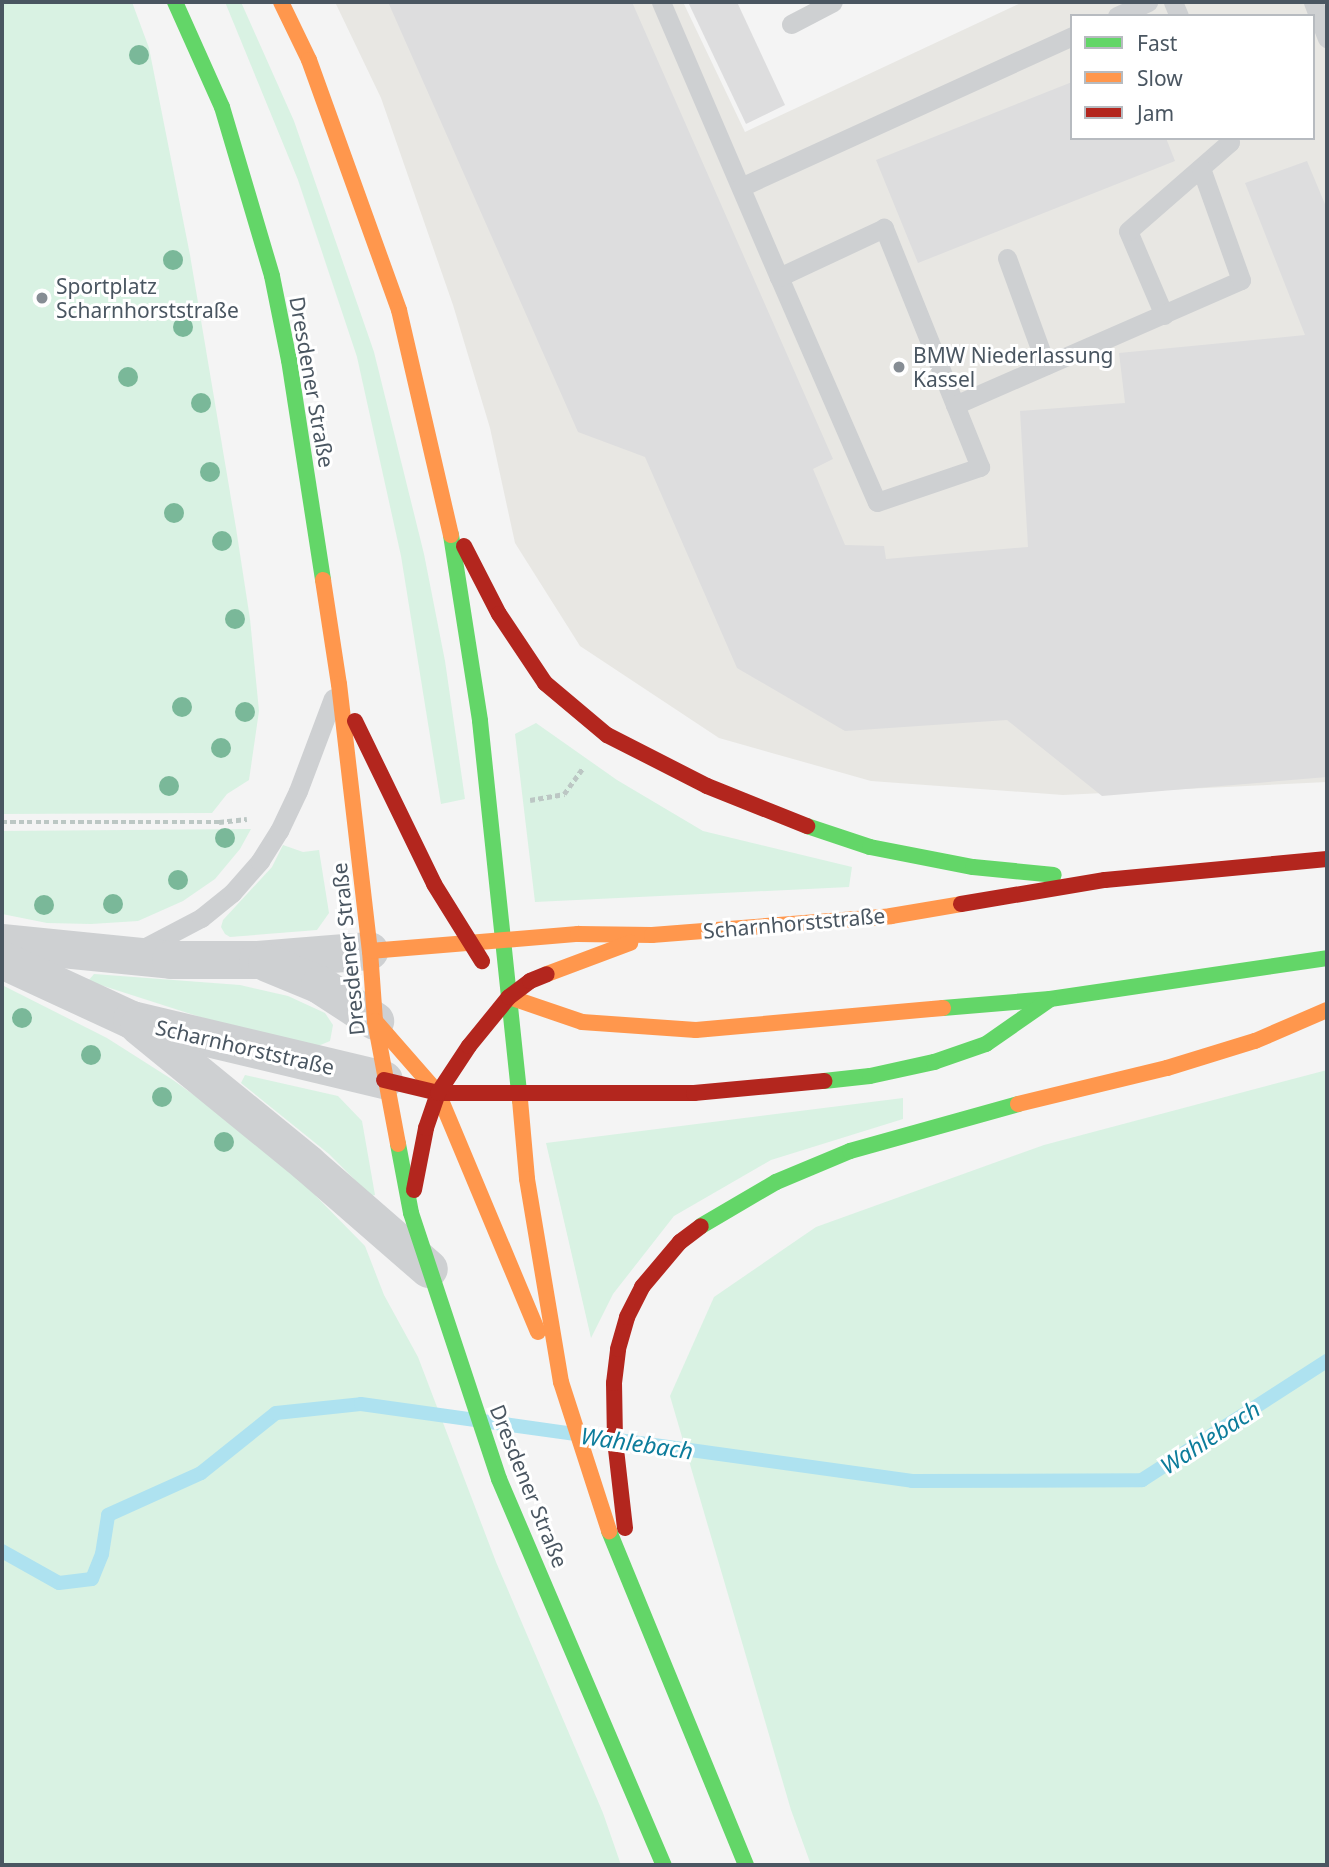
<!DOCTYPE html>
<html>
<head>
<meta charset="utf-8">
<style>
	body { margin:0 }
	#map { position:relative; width:1329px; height:1867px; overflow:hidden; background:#f4f4f4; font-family:"Noto Sans",sans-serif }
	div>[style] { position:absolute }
	.commercial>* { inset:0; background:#e8e7e3 }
	.green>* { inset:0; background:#d9f2e3 }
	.stream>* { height:14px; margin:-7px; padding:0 7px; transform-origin:7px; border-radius:7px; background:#aee2f0 }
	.building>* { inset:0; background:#ddddde }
	.path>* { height:4.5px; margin-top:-2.25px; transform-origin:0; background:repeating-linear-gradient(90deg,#bcc7c4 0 5px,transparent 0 8.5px) }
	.lane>* { height:19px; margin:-9.5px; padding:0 9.5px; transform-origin:9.5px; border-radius:9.5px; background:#ced0d2 }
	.street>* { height:38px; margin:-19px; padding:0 19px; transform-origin:19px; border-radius:19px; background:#ced0d2 }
	.fast>* { height:16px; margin:-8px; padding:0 8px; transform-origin:8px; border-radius:8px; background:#63d668 }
	.slow>* { height:16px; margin:-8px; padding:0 8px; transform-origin:8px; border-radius:8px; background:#ff974d }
	.jam>* { height:16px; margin:-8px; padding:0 8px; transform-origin:8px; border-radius:8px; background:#b3261e }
	.trees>* { width:20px; height:20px; margin:-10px; border-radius:50%; background:#7ab899 }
	.dots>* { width:19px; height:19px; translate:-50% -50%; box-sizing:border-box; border:4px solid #fff; border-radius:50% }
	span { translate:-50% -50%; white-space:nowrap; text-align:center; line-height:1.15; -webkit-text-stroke:6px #fff; paint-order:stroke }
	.poi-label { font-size:21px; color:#4a5661 }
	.left { translate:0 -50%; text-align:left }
	.street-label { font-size:21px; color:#4a5661 }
	.water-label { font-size:23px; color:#0c7c9b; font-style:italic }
	.frame { position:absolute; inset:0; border:4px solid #4a5661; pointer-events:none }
	.legend { position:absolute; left:1070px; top:14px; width:245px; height:126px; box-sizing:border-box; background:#fff; border:2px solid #b7bbc0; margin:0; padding:9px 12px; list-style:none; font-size:21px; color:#4a5661 }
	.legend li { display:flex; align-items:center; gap:14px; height:35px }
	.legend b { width:35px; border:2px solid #b7bbc0 }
</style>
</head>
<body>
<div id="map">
	<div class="commercial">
		<i style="clip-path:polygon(evenodd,335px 2px,683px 2px,745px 132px,1023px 2px,1327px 2px,1327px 782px,1063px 795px,871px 781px,719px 738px,580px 646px,515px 543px,490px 428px,453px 305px,381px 98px,335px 2px,1072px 16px,1313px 16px,1313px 138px,1072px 138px,1072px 16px)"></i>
	</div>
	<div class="green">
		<i style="clip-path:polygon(2px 2px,132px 2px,149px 48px,190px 255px,236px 528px,250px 619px,259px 711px,249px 780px,227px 794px,212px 813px,2px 814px)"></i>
		<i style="clip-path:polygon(225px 2px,241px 2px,294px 121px,374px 352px,424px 554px,445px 661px,465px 799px,441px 804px,401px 556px,357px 357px,298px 180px)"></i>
		<i style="clip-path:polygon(536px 723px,617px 780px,703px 831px,852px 867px,849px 887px,535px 902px,515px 734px)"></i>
		<i style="clip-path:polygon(251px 829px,240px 849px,215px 879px,183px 901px,138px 921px,91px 924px,47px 923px,2px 914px,2px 831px)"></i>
		<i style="clip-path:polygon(283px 845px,303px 852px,319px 850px,329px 913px,317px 930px,230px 937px,225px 934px,221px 927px,223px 920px,272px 867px)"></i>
		<i style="clip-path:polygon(94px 974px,240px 985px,288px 996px,325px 1013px,333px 1025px,330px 1041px,318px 1046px,225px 1025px,88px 981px)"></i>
		<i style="clip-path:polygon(2px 985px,107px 1038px,173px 1080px,245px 1132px,305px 1185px,365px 1246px,384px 1295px,418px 1357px,496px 1562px,603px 1813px,621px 1865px,2px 1865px)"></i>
		<i style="clip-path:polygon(1327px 1070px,1327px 1865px,811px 1865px,791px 1810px,670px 1396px,714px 1297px,816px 1227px,1044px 1145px)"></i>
		<i style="clip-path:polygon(245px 1075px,338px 1096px,362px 1121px,375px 1195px,371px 1196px,329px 1154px,241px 1083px)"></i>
		<i style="clip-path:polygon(903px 1098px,903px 1119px,771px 1160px,674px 1216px,613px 1294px,591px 1338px,546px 1143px)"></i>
	</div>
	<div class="stream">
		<i style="left:618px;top:1440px;width:297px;rotate:7.9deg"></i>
		<i style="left:912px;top:1481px;width:230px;rotate:-0.2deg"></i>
		<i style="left:1142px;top:1480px;width:220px;rotate:-32.8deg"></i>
		<i style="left:2px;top:1551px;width:65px;rotate:29.3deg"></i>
		<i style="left:59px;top:1583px;width:33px;rotate:-7deg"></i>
		<i style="left:92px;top:1579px;width:27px;rotate:-68deg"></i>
		<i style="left:102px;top:1554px;width:39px;rotate:-81deg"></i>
		<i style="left:108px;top:1515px;width:102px;rotate:-24.3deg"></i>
		<i style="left:201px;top:1473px;width:96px;rotate:-38.7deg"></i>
		<i style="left:276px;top:1413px;width:85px;rotate:-6deg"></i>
		<i style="left:361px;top:1404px;width:215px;rotate:8deg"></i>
	</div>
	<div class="building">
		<i style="clip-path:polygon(388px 2px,632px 2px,833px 459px,813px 469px,845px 545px,884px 546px,886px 559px,1028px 547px,1020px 411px,1125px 403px,1119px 353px,1305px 335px,1245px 183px,1307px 161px,1327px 209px,1327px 777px,1102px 796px,1007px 720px,845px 731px,737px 668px,645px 457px,578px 432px)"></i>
		<i style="clip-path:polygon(688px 2px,737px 2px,785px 105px,746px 124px)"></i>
		<i style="clip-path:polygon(1072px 82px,1072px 138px,1166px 138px,1175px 161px,918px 263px,876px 160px)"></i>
	</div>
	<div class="path">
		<i style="left:530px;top:800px;width:35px;rotate:-10deg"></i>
		<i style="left:564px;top:794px;width:31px;rotate:-54deg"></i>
		<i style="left:2px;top:822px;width:217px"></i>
		<i style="left:219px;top:822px;width:28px;rotate:-6deg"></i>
	</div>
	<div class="lane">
		<i style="left:661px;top:2px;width:299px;rotate:66.8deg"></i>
		<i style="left:779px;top:277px;width:245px;rotate:66.5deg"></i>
		<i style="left:877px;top:502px;width:109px;rotate:-18.8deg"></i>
		<i style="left:980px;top:467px;width:258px;rotate:-111.9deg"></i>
		<i style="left:884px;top:228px;width:116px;rotate:155deg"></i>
		<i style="left:1173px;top:2px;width:15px;rotate:67deg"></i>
		<i style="left:1313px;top:2px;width:39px;rotate:69deg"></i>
		<i style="left:1117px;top:16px;width:34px;rotate:-24deg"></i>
		<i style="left:791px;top:24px;width:47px;rotate:-27.6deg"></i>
		<i style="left:741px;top:187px;width:364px;rotate:-24.5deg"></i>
		<i style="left:1007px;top:258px;width:114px;rotate:70deg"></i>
		<i style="left:1164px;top:315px;width:91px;rotate:-113.2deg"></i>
		<i style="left:1128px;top:231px;width:135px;rotate:-41.1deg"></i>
		<i style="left:1230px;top:142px;width:4px;rotate:-117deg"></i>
		<i style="left:955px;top:405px;width:312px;rotate:-23.6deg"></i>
		<i style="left:1241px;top:280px;width:119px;rotate:-109.7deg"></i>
		<i style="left:140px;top:950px;width:69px;rotate:-27.7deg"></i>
		<i style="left:201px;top:918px;width:40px;rotate:-39deg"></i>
		<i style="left:232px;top:893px;width:43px;rotate:-48.8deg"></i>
		<i style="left:260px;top:861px;width:36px;rotate:-58deg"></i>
		<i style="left:279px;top:831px;width:44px;rotate:-64.6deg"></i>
		<i style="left:298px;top:791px;width:99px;rotate:-69.4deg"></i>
	</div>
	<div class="street">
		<i style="left:2px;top:943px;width:170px;rotate:5.7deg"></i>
		<i style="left:171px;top:960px;width:87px"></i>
		<i style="left:258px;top:960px;width:112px;rotate:-4.6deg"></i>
		<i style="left:2px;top:960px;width:143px;rotate:24.8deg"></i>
		<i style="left:132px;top:1020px;width:259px;rotate:13.4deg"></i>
		<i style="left:267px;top:963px;width:57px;rotate:22.5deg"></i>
		<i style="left:320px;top:985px;width:66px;rotate:33.2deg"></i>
		<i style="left:139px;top:1026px;width:218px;rotate:39.2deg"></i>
		<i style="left:308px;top:1164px;width:160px;rotate:41deg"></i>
	</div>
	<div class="fast">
		<i style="left:175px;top:2px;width:115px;rotate:65.9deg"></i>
		<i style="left:222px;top:107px;width:176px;rotate:73.5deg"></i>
		<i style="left:272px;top:276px;width:86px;rotate:78.6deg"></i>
		<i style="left:289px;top:360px;width:223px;rotate:81.2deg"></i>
		<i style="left:451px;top:535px;width:188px;rotate:81.1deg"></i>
		<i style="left:480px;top:721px;width:381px;rotate:84deg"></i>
		<i style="left:807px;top:826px;width:66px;rotate:18.4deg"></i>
		<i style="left:870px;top:847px;width:105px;rotate:11deg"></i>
		<i style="left:973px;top:867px;width:81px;rotate:5.6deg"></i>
		<i style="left:943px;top:1008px;width:107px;rotate:-4.8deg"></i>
		<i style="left:1050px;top:999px;width:280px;rotate:-8.4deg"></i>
		<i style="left:824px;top:1081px;width:46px;rotate:-6.2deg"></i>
		<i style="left:870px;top:1076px;width:66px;rotate:-12.3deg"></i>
		<i style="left:934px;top:1062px;width:55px;rotate:-19.1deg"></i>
		<i style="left:986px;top:1044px;width:77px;rotate:-34.9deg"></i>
		<i style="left:398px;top:1144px;width:70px;rotate:79.3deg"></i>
		<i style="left:411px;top:1213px;width:280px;rotate:71.7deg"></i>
		<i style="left:499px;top:1479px;width:420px;rotate:66.9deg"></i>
		<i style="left:701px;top:1226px;width:87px;rotate:-30.4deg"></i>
		<i style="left:776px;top:1182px;width:80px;rotate:-22.7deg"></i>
		<i style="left:850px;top:1151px;width:174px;rotate:-15.6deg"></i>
		<i style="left:609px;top:1531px;width:361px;rotate:67.7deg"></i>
	</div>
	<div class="slow">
		<i style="left:281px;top:2px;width:64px;rotate:64.2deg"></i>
		<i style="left:309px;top:60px;width:266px;rotate:70.2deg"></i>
		<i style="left:399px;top:310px;width:231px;rotate:77deg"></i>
		<i style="left:323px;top:580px;width:105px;rotate:81.3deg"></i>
		<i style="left:339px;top:684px;width:269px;rotate:83.4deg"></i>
		<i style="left:370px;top:951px;width:70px;rotate:85.9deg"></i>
		<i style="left:375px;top:1021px;width:125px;rotate:79.4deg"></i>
		<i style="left:370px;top:951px;width:209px;rotate:-4.7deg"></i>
		<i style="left:578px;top:934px;width:74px;rotate:0.8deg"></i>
		<i style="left:652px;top:935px;width:240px;rotate:-4.5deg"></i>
		<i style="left:891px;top:916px;width:71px;rotate:-9.7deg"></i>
		<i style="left:547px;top:974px;width:89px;rotate:-20.5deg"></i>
		<i style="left:509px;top:997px;width:77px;rotate:18.9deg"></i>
		<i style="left:582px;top:1022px;width:114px;rotate:4deg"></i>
		<i style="left:696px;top:1030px;width:248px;rotate:-5.1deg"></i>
		<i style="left:375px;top:1021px;width:96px;rotate:48.8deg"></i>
		<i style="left:438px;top:1093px;width:259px;rotate:67.3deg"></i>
		<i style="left:520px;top:1100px;width:79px;rotate:84.9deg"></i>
		<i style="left:527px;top:1179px;width:206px;rotate:80.5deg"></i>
		<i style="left:561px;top:1382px;width:157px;rotate:72.1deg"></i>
		<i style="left:1018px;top:1104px;width:153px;rotate:-13.6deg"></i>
		<i style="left:1167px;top:1068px;width:92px;rotate:-17.1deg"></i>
		<i style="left:1255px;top:1041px;width:78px;rotate:-23.3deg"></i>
	</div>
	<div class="jam">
		<i style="left:464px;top:546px;width:76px;rotate:62.8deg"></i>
		<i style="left:499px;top:614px;width:83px;rotate:56.3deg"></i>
		<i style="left:545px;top:683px;width:81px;rotate:40deg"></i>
		<i style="left:607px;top:735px;width:112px;rotate:27deg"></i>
		<i style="left:707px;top:786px;width:108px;rotate:21.8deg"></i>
		<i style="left:355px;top:721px;width:181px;rotate:64.1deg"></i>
		<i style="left:434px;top:884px;width:91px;rotate:58.1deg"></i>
		<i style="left:961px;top:904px;width:146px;rotate:-9.5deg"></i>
		<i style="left:1105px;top:880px;width:223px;rotate:-5.4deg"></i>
		<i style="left:384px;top:1080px;width:56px;rotate:13.5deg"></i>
		<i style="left:438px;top:1093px;width:256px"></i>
		<i style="left:694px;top:1093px;width:131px;rotate:-5.3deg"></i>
		<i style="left:414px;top:1190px;width:63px;rotate:-79deg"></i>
		<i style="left:426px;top:1128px;width:37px;rotate:-71deg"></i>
		<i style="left:438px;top:1093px;width:56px;rotate:-56.6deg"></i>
		<i style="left:469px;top:1046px;width:63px;rotate:-50.8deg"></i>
		<i style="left:509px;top:997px;width:26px;rotate:-37deg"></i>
		<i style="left:530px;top:981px;width:18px;rotate:-22deg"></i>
		<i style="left:625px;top:1528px;width:89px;rotate:-96.5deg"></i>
		<i style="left:615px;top:1440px;width:57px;rotate:-91deg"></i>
		<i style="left:614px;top:1383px;width:34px;rotate:-83deg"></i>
		<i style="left:618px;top:1349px;width:33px;rotate:-74deg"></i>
		<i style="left:627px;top:1317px;width:34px;rotate:-63deg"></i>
		<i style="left:642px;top:1287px;width:59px;rotate:-49.8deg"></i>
		<i style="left:680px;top:1242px;width:26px;rotate:-37deg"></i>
	</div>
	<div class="trees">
		<i style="left:139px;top:55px"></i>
		<i style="left:173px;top:260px"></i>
		<i style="left:183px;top:327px"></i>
		<i style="left:128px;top:377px"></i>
		<i style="left:201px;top:403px"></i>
		<i style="left:210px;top:472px"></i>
		<i style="left:174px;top:513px"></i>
		<i style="left:222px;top:541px"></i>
		<i style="left:235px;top:619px"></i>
		<i style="left:182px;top:707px"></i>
		<i style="left:245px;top:712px"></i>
		<i style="left:221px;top:748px"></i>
		<i style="left:169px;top:786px"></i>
		<i style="left:225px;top:838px"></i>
		<i style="left:178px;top:880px"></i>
		<i style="left:113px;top:904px"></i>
		<i style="left:44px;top:905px"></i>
		<i style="left:22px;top:1018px"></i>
		<i style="left:91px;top:1055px"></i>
		<i style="left:162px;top:1097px"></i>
		<i style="left:224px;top:1142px"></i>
	</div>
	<div class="dots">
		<i style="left:42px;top:298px;background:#868d94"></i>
		<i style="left:899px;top:367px;background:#868d94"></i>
	</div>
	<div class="poi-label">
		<span class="left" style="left:56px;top:298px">Sportplatz<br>Scharnhorststraße</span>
		<span class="left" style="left:913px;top:367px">BMW Niederlassung<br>Kassel</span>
	</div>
	<div class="street-label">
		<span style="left:312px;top:382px;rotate:80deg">Dresdener Straße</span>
		<span style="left:794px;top:923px;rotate:-5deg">Scharnhorststraße</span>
		<span style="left:348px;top:949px;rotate:-96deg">Dresdener Straße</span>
		<span style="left:245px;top:1047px;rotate:13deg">Scharnhorststraße</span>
		<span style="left:529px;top:1486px;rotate:68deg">Dresdener Straße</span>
	</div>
	<div class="water-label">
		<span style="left:1210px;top:1437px;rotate:-33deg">Wahlebach</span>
		<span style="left:637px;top:1443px;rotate:8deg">Wahlebach</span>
	</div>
	<div class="frame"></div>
	<ul class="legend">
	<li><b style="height:9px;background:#63d668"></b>Fast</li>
	<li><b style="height:9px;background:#ff974d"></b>Slow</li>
	<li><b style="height:9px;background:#b3261e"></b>Jam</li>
	</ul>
</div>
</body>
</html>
